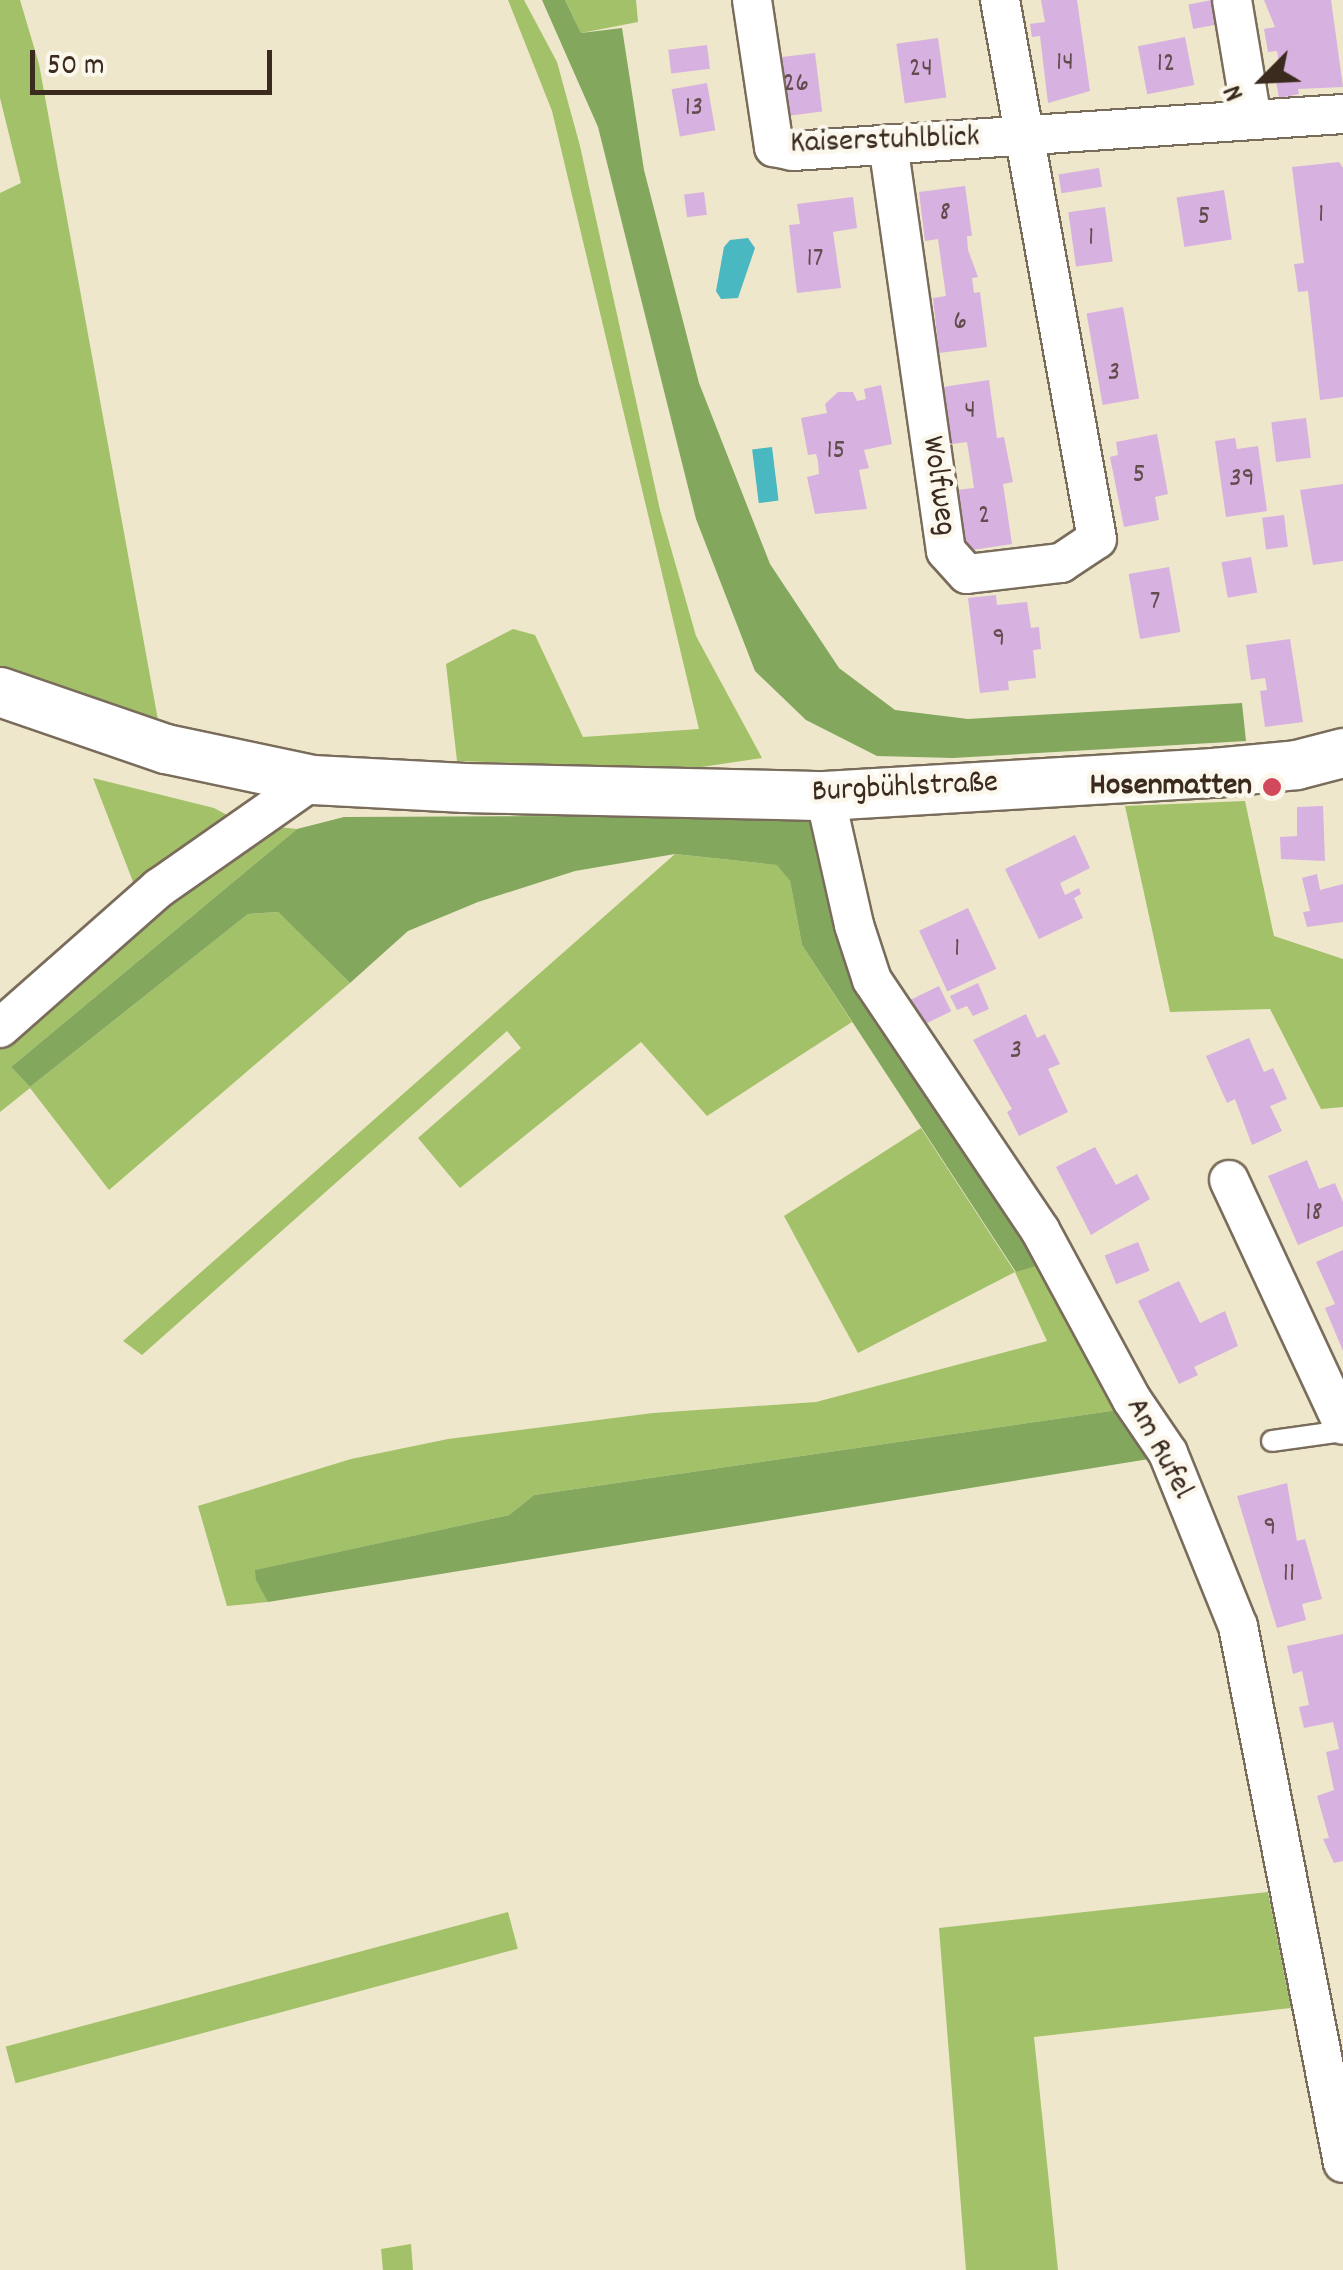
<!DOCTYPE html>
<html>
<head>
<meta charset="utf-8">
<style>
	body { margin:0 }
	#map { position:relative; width:1343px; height:2270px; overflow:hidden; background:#eee7cb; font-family:Dekko,sans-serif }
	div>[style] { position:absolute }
	.green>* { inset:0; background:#a3c169; transform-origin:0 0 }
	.forest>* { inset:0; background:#82a75d }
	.water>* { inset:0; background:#49b8c0; transform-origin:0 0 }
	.building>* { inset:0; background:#d7b1df; transform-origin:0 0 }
	.roads { filter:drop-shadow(2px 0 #7a6c5b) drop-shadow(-2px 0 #7a6c5b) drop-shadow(0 2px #7a6c5b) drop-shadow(0 -2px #7a6c5b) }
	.service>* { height:20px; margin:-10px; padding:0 10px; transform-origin:10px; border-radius:10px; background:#fff }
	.minor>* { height:38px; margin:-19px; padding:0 19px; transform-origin:19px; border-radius:19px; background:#fff }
	.tertiary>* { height:48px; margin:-24px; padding:0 24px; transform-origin:24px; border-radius:24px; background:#fff }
	.dots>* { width:28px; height:28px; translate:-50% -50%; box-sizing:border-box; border:5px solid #fbf7ec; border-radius:50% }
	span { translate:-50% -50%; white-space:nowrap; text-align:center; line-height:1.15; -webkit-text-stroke:9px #fbf7ec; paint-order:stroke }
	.number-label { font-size:28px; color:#624c4e }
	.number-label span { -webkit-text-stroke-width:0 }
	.street-label { font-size:32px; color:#3b2a1e }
	.poi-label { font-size:32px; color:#3b2a1e; font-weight:700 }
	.right { translate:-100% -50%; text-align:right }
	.north { position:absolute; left:1213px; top:30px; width:100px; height:100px; -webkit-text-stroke:8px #fbf7ec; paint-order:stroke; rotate:246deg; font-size:28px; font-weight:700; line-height:40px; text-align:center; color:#3b2a1e }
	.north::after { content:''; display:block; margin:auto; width:35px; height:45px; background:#3b2a1e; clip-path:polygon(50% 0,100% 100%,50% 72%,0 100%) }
	.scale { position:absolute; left:30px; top:50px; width:242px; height:45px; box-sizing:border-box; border:5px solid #3b2a1e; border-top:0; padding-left:12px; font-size:30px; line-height:35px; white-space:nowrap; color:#3b2a1e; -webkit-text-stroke:8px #fbf7ec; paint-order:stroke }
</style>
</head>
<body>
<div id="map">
	<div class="green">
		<i style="clip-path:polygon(0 0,20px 0,39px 64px,158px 720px,0 672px,0 193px,21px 183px,0 98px)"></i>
		<i style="clip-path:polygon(508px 0,524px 0,557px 62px,580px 146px,660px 510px,696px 636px,762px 758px,688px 769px,457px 761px,446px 664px,513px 629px,535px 635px,583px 737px,699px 729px,552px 111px)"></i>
		<i style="clip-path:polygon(565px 0,636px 0,638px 22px,581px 33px)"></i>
		<i style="clip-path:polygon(93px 778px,214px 808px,231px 817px,161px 861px,135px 887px)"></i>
		<i style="clip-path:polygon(1245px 801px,1274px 936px,1343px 959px,1343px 1107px,1321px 1109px,1270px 1009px,1170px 1012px,1125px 806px)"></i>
		<i style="clip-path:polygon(278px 827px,297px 829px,11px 1067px,30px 1087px,248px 914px,278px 912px,350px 983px,109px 1190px,30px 1088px,0 1112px,0 1041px,190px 886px)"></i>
		<i style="clip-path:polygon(675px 854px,778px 865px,790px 881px,802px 945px,852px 1022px,707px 1116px,641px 1042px,460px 1188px,418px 1138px,521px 1048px,507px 1031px,142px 1355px,123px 1341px)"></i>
		<i style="clip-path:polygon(921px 1128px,1015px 1272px,1047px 1263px,1125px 1409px,534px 1495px,509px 1515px,256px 1570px,268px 1602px,227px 1606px,198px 1506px,351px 1459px,448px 1439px,653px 1413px,816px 1402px,1047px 1341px,1015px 1272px,858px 1353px,784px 1216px)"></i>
		<i style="clip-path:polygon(1268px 1892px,1291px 2008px,1034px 2037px,1058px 2270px,966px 2270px,939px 1928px)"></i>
		<i style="left:508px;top:1912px;width:38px;height:520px;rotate:75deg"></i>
		<i style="clip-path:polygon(411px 2244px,413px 2270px,383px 2270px,381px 2249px)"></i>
	</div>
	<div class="forest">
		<i style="clip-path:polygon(542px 0,565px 0,581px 33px,622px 28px,644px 170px,699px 383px,770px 564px,839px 668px,895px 710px,968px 719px,1242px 703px,1246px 741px,953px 758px,877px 756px,806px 720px,755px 671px,696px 519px,598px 127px)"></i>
		<i style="clip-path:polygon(817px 815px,859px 975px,1047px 1263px,1016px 1272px,802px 945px,790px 881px,777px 865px,675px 854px,575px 871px,478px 902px,408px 931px,350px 983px,278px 912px,248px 914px,30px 1087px,11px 1067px,297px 829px,344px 817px)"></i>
		<i style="clip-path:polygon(1125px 1409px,1149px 1459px,268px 1602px,256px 1580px,255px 1570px,509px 1515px,534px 1495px)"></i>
	</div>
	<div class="water">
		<i style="clip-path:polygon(748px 238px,755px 248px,738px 298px,721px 299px,716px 291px,724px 247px,730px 240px)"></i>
		<i style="left:772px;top:447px;width:54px;height:20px;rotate:83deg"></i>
	</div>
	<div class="building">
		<i style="clip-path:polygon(1041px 0,1077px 0,1090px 91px,1048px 103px,1040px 36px,1032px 37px,1030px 24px,1045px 22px)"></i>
		<i style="left:1212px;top:0;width:25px;height:24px;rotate:79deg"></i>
		<i style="clip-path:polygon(1264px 0,1331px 0,1343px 87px,1298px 89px,1299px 94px,1279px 98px,1276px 81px,1282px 80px,1277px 51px,1268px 52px,1264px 29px,1275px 27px)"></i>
		<i style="left:1185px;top:37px;width:49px;height:48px;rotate:79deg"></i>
		<i style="left:938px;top:38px;width:60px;height:42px;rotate:82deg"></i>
		<i style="left:707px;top:45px;width:24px;height:39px;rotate:83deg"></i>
		<i style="left:815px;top:53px;width:59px;height:44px;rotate:83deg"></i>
		<i style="left:707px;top:83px;width:48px;height:36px;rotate:80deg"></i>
		<i style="clip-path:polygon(1339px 162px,1343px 168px,1343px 397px,1320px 400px,1308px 291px,1298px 292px,1296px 277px,1294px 264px,1304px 263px,1292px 167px)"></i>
		<i style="left:1099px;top:168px;width:19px;height:41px;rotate:81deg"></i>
		<i style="clip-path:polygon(965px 186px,972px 236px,967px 236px,968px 250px,978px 277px,972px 278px,974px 293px,980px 292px,987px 347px,939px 353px,933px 298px,946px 296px,938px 239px,925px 241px,919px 192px)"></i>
		<i style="left:1224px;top:190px;width:50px;height:48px;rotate:81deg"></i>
		<i style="left:704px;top:192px;width:23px;height:20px;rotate:83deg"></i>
		<i style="clip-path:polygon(853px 197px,857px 228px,833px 232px,841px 288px,797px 293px,789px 225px,800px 224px,797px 204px)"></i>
		<i style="left:1105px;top:207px;width:55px;height:37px;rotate:82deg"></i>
		<i style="left:1123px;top:307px;width:93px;height:37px;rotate:80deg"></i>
		<i style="clip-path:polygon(989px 380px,997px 438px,1004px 437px,1013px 482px,1003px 484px,1012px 544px,965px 551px,956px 490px,974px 488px,971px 467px,967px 442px,952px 444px,943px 387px)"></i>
		<i style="clip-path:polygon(881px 385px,892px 444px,864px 450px,869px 468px,859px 470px,867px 509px,815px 514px,807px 477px,819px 474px,818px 461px,816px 454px,808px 455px,801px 418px,827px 413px,825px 404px,838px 392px,853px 392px,857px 401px,866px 399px,864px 389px)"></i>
		<i style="left:1306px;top:418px;width:40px;height:35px;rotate:83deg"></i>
		<i style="clip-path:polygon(1157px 434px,1168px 494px,1155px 497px,1159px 520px,1124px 527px,1110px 457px,1118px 455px,1116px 442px)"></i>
		<i style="clip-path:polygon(1235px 438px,1237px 449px,1258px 446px,1267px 511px,1226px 517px,1215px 441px)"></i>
		<i style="clip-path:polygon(1343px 484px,1343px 561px,1313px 565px,1300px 490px)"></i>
		<i style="left:1284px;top:515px;width:32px;height:22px;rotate:83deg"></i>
		<i style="left:1251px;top:557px;width:36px;height:30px;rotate:80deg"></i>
		<i style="left:1169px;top:567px;width:66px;height:41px;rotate:80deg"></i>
		<i style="clip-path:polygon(996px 595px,997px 605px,1027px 602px,1031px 628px,1039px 627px,1041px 649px,1033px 650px,1036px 678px,1008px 681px,1009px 690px,980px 693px,968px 598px)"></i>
		<i style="clip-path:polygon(1290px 639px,1303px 722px,1265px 727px,1260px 691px,1267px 690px,1265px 678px,1251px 680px,1246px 645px)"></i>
		<i style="clip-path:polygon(1323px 806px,1325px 861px,1281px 859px,1280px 837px,1297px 836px,1297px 807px)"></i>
		<i style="clip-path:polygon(1075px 835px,1090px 868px,1060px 883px,1065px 895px,1079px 888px,1081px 894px,1074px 898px,1083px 918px,1039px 939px,1005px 869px)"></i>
		<i style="clip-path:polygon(1317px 874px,1320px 890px,1343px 884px,1343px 922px,1307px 927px,1303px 912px,1310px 911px,1302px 878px)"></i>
		<i style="left:968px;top:908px;width:67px;height:54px;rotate:65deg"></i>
		<i style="clip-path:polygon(978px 983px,989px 1009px,973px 1016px,967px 1006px,957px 1010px,950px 996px)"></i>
		<i style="left:939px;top:986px;width:28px;height:32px;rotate:64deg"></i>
		<i style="clip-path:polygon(1026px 1014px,1037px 1038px,1045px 1034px,1060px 1064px,1048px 1069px,1068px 1112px,1019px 1136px,1007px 1112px,1012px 1109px,973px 1040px)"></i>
		<i style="clip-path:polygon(1249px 1038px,1264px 1072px,1273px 1068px,1287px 1099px,1270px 1106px,1282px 1131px,1252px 1145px,1235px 1099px,1227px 1103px,1206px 1056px)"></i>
		<i style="clip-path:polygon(1095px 1147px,1116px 1185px,1137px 1174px,1150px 1199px,1091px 1235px,1056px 1167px)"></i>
		<i style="clip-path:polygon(1307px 1160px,1319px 1189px,1335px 1183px,1343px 1202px,1343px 1226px,1298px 1245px,1268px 1176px)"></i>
		<i style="left:1138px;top:1242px;width:31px;height:36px;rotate:68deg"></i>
		<i style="clip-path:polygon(1343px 1250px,1343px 1351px,1325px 1308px,1335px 1304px,1316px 1262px)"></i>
		<i style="clip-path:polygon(1179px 1281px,1200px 1323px,1225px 1311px,1238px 1346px,1194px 1367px,1198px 1375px,1179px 1384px,1138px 1301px)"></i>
		<i style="clip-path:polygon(1287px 1483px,1297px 1541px,1305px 1539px,1322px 1599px,1302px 1604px,1306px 1620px,1277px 1628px,1237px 1496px)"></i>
		<i style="clip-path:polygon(1343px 1634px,1343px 1861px,1334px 1863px,1323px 1839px,1329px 1838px,1317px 1796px,1334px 1790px,1326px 1752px,1339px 1749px,1333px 1722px,1304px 1728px,1299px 1707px,1309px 1705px,1302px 1671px,1293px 1674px,1287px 1646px)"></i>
	</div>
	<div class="roads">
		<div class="service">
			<i style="left:1272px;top:1441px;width:72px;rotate:-8deg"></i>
		</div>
		<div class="minor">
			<i style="left:752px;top:0;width:149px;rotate:81.5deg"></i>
			<i style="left:774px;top:147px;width:19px;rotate:12deg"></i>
			<i style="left:793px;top:151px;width:551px;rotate:-3.85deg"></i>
			<i style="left:1232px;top:0;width:121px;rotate:80.5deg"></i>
			<i style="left:888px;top:144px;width:411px;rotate:81.9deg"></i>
			<i style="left:946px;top:551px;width:31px;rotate:48deg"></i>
			<i style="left:967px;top:574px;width:95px;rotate:-6.7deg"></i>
			<i style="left:1061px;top:563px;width:43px;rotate:-33.7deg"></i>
			<i style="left:1097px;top:539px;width:548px;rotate:-100.2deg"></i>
			<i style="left:825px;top:796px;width:132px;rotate:77.3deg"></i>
			<i style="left:854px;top:925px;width:58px;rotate:71.9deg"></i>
			<i style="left:872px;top:980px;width:301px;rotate:56.1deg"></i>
			<i style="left:1040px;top:1230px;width:193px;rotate:61.6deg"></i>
			<i style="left:1132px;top:1400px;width:64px;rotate:55.8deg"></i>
			<i style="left:1168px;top:1453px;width:187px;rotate:68deg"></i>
			<i style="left:1238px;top:1626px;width:547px;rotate:78.94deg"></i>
			<i style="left:0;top:1028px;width:212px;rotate:-41.4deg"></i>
			<i style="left:159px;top:888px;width:188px;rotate:-35deg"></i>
			<i style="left:1229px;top:1180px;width:270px;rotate:65deg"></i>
		</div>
		<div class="tertiary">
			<i style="left:0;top:692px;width:176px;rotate:19deg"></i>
			<i style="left:166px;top:749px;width:150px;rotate:11.9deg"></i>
			<i style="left:313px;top:780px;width:152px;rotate:3deg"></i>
			<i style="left:465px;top:788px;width:360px;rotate:1.3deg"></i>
			<i style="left:825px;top:796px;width:390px;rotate:-3.4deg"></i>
			<i style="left:1214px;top:773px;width:83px;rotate:-5.5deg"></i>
			<i style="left:1297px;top:765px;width:48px;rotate:-14.6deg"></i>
		</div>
	</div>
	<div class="dots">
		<i style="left:1272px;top:787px;background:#d1495b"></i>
	</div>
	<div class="number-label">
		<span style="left:1065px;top:64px">14</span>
		<span style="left:1166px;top:65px">12</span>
		<span style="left:921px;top:70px">24</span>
		<span style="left:796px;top:85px">26</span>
		<span style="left:694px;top:109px">13</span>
		<span style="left:945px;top:214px">8</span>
		<span style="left:1321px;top:216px">1</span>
		<span style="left:1204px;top:218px">5</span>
		<span style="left:1091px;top:239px">1</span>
		<span style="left:815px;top:260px">17</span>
		<span style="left:960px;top:323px">6</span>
		<span style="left:1114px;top:374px">3</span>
		<span style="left:970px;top:412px">4</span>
		<span style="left:836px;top:452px">15</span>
		<span style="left:1139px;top:476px">5</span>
		<span style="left:1242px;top:480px">39</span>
		<span style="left:984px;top:517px">2</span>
		<span style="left:1155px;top:603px">7</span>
		<span style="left:999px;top:640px">9</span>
		<span style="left:957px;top:950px">1</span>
		<span style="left:1016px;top:1052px">3</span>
		<span style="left:1314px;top:1214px">18</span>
		<span style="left:1270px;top:1529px">9</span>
		<span style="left:1289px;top:1575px">11</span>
	</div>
	<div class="street-label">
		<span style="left:885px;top:142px;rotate:-2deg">Kaiserstuhlblick</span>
		<span style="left:937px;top:486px;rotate:82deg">Wolfweg</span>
		<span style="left:905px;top:789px;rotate:-3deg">Burgbühlstraße</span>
		<span style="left:1158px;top:1449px;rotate:62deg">Am Rufel</span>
	</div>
	<div class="poi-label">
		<span class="right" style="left:1252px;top:787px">Hosenmatten</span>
	</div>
	<div class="north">N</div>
	<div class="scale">50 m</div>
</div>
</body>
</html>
